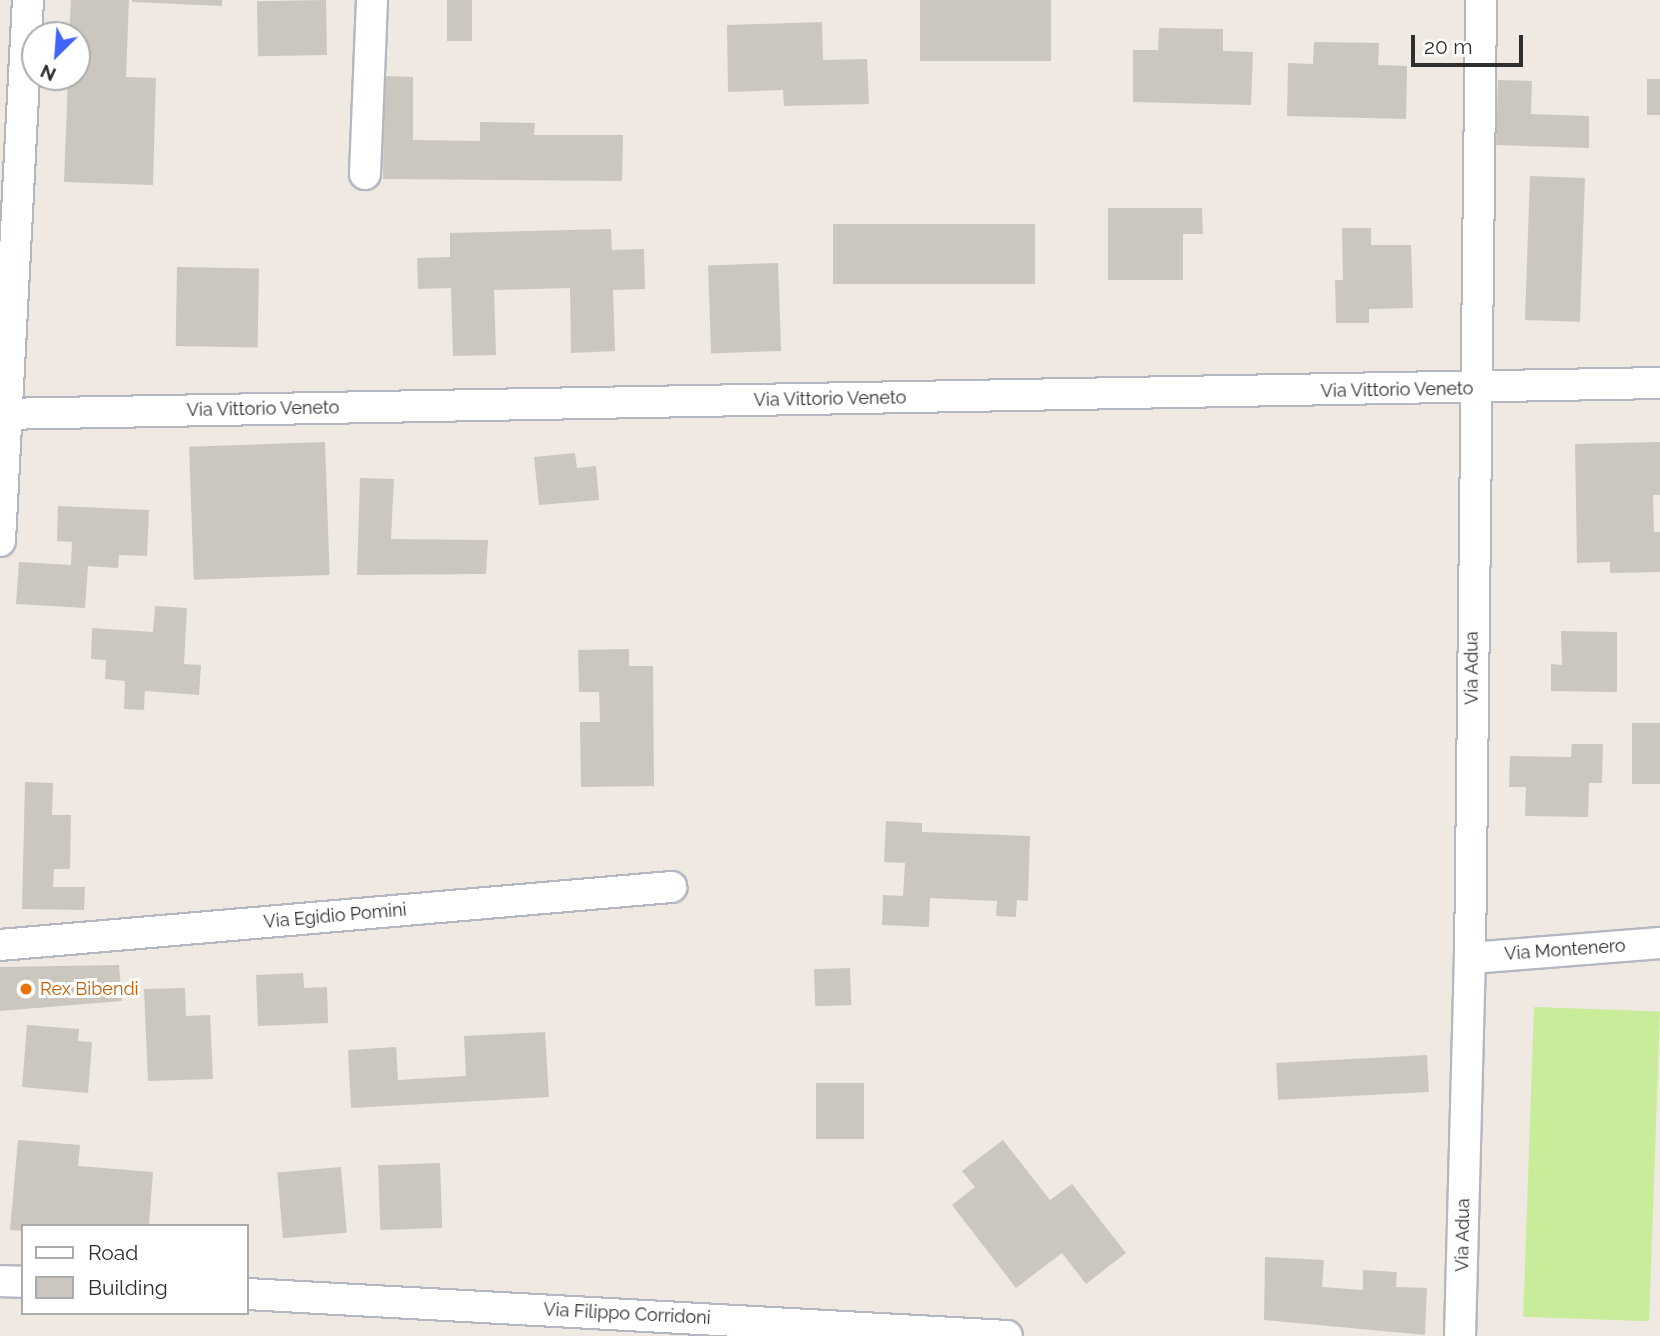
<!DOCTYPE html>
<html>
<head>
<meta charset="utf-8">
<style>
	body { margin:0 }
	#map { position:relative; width:1660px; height:1336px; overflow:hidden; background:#efe9e1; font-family:Raleway,sans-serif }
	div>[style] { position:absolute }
	.pitch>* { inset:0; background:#c9ec9a; transform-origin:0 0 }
	.building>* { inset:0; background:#cbc7bf; transform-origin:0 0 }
	.roads { filter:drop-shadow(2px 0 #b4b7c1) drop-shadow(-2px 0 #b4b7c1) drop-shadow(0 2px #b4b7c1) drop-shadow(0 -2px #b4b7c1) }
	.minor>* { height:30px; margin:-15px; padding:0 15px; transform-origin:15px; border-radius:15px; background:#fff }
	.dots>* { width:19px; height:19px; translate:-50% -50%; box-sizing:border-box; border:4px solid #fff; border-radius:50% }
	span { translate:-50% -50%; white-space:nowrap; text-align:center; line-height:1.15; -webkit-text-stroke:6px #fff; paint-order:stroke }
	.street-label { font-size:18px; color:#2e2e2e }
	.food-label { font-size:18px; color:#c56008 }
	.left { translate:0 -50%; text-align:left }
	.legend { position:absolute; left:21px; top:1224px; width:228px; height:91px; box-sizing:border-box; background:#fff; border:2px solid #ababab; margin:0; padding:9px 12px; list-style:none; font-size:21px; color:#2e2e2e }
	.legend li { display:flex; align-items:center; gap:14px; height:35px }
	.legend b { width:35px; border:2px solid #ababab }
	.north { position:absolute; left:21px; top:21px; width:70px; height:70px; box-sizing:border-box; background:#fff; border:2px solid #ababab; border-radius:50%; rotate:205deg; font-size:19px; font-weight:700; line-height:28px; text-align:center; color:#2e2e2e }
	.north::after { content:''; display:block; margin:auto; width:24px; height:32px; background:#4264fb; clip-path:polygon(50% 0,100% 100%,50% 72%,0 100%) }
	.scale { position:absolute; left:1411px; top:35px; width:112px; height:32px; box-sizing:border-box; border:4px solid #2e2e2e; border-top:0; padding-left:9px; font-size:21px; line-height:24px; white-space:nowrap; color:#2e2e2e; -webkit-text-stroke:5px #fff; paint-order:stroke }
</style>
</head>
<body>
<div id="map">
	<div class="pitch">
		<i style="left:1534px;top:1007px;width:126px;height:310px;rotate:2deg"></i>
	</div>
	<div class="building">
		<i style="clip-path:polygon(71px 0,129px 0,126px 77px,156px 78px,153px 185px,64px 182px,68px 77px,77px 77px,77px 35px,69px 35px)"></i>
		<i style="clip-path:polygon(132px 0,222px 0,222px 6px,132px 2px)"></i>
		<i style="left:326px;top:0;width:55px;height:69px;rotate:89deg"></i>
		<i style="left:447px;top:0;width:25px;height:41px"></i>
		<i style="left:920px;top:0;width:131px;height:61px"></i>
		<i style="clip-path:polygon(822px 22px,823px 60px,867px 59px,869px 104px,784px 106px,783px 90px,728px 92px,727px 25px)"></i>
		<i style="clip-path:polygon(1159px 28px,1223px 29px,1223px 51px,1253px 52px,1251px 105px,1133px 102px,1133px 50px,1158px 50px)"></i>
		<i style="clip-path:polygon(1314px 42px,1379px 43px,1378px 65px,1407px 66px,1406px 119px,1287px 116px,1288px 63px,1313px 64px)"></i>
		<i style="clip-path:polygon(384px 76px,413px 77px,413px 140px,480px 141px,480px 122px,535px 123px,534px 135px,623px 135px,622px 181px,383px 179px)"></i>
		<i style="left:1647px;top:79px;width:13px;height:36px"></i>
		<i style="clip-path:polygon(1498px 80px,1532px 81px,1531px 114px,1589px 116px,1589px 148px,1496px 145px)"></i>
		<i style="left:1530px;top:176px;width:55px;height:144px;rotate:2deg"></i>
		<i style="clip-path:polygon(1108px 208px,1202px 208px,1203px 234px,1183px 234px,1183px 280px,1108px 280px)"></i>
		<i style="left:1035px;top:224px;width:60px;height:202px;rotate:90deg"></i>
		<i style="clip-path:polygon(1342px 228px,1371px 228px,1371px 245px,1411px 245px,1413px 308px,1369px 309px,1369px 323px,1336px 323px,1335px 280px,1343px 280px)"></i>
		<i style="clip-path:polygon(611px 229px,612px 250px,644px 249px,645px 289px,613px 290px,615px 351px,571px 353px,570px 288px,494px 290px,496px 355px,453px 356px,451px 288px,418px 289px,417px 258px,450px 257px,450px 233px)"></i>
		<i style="left:778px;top:263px;width:88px;height:70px;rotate:88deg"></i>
		<i style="left:177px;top:267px;width:82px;height:79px;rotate:1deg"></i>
		<i style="left:325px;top:442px;width:133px;height:136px;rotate:88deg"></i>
		<i style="clip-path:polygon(1660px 442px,1660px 495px,1653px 495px,1654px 532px,1660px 532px,1660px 572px,1610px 573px,1610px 562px,1577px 563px,1575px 444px)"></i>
		<i style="clip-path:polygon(575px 453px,577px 468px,596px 466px,599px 500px,539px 505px,534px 457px)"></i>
		<i style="clip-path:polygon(360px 478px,394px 479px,391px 539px,488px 540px,486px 574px,357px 575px)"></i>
		<i style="clip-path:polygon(58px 506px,149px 510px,147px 556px,119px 555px,118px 568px,88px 566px,85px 608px,16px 604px,19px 562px,71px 565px,72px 542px,57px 541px)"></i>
		<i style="clip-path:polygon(155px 606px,187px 608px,184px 664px,201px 665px,199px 695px,145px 691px,144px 710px,124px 709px,125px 681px,105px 679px,106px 660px,91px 659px,92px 628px,153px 632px)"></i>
		<i style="clip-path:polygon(1561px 631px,1617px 632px,1617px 692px,1551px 691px,1551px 664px,1562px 665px)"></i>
		<i style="clip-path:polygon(629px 649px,629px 666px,653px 666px,654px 786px,581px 787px,580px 722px,600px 722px,599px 692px,579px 692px,578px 650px)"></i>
		<i style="left:1632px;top:723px;width:28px;height:61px"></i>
		<i style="clip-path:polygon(1572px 744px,1603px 744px,1602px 783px,1589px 783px,1588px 817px,1525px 816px,1526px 787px,1509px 787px,1510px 756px,1571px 757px)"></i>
		<i style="clip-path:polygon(25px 782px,53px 783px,52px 815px,71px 815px,70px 869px,54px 869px,53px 887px,85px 887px,84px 910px,22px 909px)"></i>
		<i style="clip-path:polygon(886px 821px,922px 823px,922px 832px,1030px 836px,1028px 901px,1017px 900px,1016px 917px,996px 916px,997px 901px,930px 898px,929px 927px,882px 925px,883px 895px,903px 896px,905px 863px,884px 862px)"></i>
		<i style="clip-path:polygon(119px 965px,122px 1001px,0 1011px,0 967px)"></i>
		<i style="left:850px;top:968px;width:37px;height:36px;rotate:88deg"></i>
		<i style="clip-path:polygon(303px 973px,304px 988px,327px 987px,328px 1023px,258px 1026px,256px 975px)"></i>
		<i style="clip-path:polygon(185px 988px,186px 1016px,210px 1015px,213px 1079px,148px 1081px,144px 989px)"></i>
		<i style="clip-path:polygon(27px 1025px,79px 1029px,78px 1041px,92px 1042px,88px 1093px,22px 1087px)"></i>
		<i style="clip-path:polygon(545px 1032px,549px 1097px,351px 1108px,348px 1050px,396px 1047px,398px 1080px,466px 1076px,464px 1036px)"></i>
		<i style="left:1427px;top:1055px;width:37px;height:151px;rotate:87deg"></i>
		<i style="left:816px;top:1083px;width:48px;height:56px"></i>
		<i style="clip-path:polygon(18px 1140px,80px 1145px,78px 1166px,153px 1172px,149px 1226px,23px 1226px,23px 1231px,10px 1230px)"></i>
		<i style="clip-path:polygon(1003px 1140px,1050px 1200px,1072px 1184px,1126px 1253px,1086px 1284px,1062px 1253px,1016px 1288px,952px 1205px,975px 1187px,962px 1171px)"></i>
		<i style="left:440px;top:1163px;width:65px;height:62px;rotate:88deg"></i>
		<i style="left:341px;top:1167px;width:66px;height:64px;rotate:85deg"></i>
		<i style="clip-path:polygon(1265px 1257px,1324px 1260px,1322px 1287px,1363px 1290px,1363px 1270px,1397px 1272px,1396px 1287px,1427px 1288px,1425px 1335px,1264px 1320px)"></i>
	</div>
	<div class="roads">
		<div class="minor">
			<i style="left:365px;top:174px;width:174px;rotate:-87.7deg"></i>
			<i style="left:0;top:414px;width:1660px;rotate:-1.07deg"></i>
			<i style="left:0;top:541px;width:542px;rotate:-87.04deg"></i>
			<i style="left:0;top:945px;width:674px;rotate:-4.94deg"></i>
			<i style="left:1470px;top:958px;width:191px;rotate:-4.5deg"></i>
			<i style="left:0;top:1281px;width:23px;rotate:2deg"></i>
			<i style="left:247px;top:1294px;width:761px;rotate:3.16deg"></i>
			<i style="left:1460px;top:1336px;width:378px;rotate:-88.5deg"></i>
			<i style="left:1470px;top:958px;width:958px;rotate:-89.34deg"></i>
		</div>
	</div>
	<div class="dots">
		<i style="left:26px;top:989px;background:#e8710a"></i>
	</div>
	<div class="street-label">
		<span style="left:1397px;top:390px;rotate:-1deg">Via Vittorio Veneto</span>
		<span style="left:830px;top:399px;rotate:-1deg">Via Vittorio Veneto</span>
		<span style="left:263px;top:409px;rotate:-1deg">Via Vittorio Veneto</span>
		<span style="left:1472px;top:668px;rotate:-90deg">Via Adua</span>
		<span style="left:335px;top:916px;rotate:-5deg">Via Egidio Pomini</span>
		<span style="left:1565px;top:950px;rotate:-4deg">Via Montenero</span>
		<span style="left:1463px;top:1235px;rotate:-89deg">Via Adua</span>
		<span style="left:627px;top:1314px;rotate:3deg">Via Filippo Corridoni</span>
	</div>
	<div class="food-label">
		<span class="left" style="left:40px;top:989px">Rex Bibendi</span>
	</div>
	<ul class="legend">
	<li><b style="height:9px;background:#fff"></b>Road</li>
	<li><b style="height:19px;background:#cbc7bf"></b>Building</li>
	</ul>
	<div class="north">N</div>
	<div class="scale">20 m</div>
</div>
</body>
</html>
